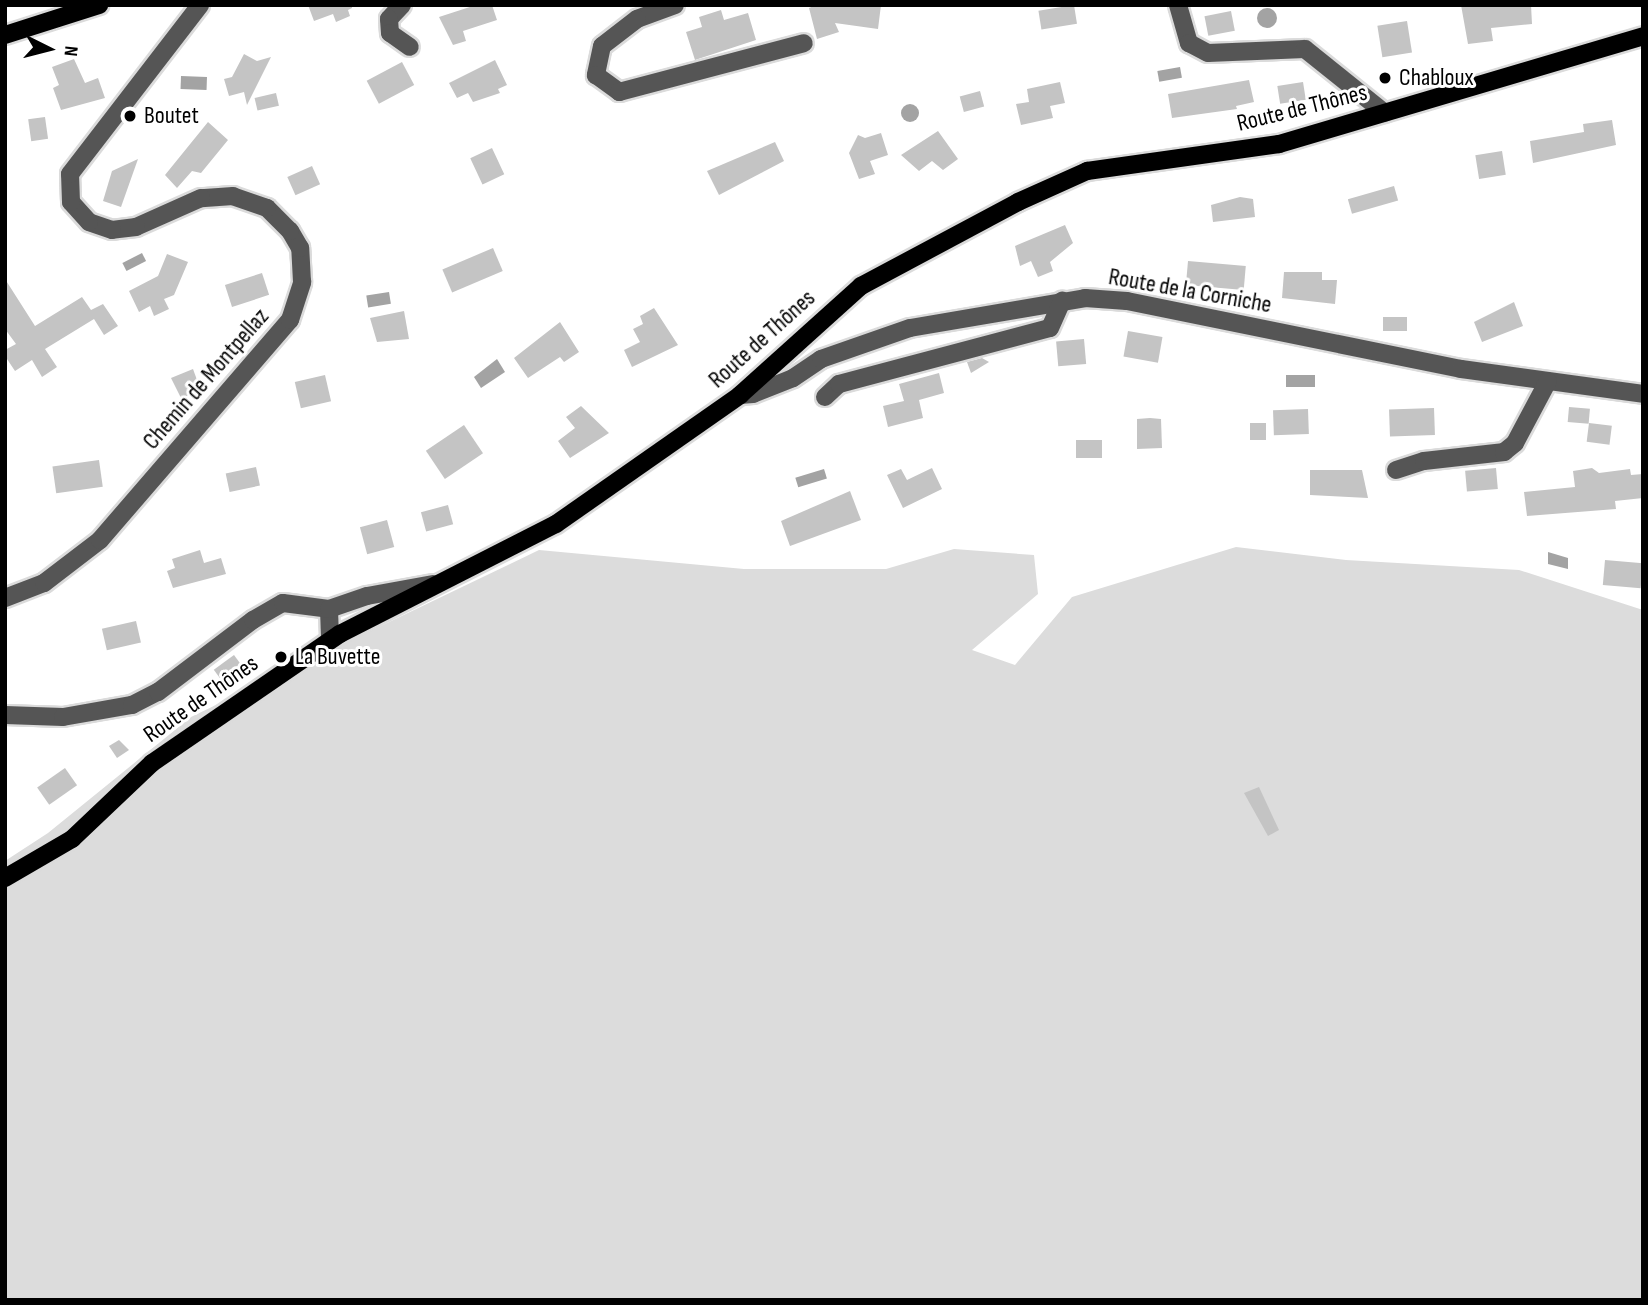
<!DOCTYPE html>
<html>
<head>
<meta charset="utf-8">
<style>
	body { margin:0 }
	#map { position:relative; width:1648px; height:1305px; overflow:hidden; background:#fff; font-family:"Sofia Sans Condensed",sans-serif }
	div>[style] { position:absolute }
	.green>* { inset:0; background:#dcdcdc }
	.water>* { inset:0; background:#a3a3a3; transform-origin:0 0 }
	.round { border-radius:50% }
	.building>* { inset:0; background:#c4c4c4; transform-origin:0 0 }
	.roads { filter:drop-shadow(2px 0 #dbdbdb) drop-shadow(-2px 0 #dbdbdb) drop-shadow(0 2px #dbdbdb) drop-shadow(0 -2px #dbdbdb) }
	.minor>* { height:18px; margin:-9px; padding:0 9px; transform-origin:9px; border-radius:9px; background:#555 }
	.major>* { height:18px; margin:-9px; padding:0 9px; transform-origin:9px; border-radius:9px; background:#000 }
	.dots>* { width:19px; height:19px; translate:-50% -50%; box-sizing:border-box; border:4px solid #fff; border-radius:50% }
	span { translate:-50% -50%; white-space:nowrap; text-align:center; line-height:1.15; -webkit-text-stroke:6px #fff; paint-order:stroke }
	.poi-label { font-size:24px; color:#000 }
	.left { translate:0 -50%; text-align:left }
	.street-label { font-size:24px; color:#000 }
	.frame { position:absolute; inset:0; border:7px solid #000; pointer-events:none }
	.north { position:absolute; left:14px; top:14px; width:70px; height:70px; -webkit-text-stroke:5px #fff; paint-order:stroke; rotate:96deg; font-size:19px; font-weight:700; line-height:28px; text-align:center; color:#000 }
	.north::after { content:''; display:block; margin:auto; width:24px; height:32px; background:#000; clip-path:polygon(50% 0,100% 100%,50% 72%,0 100%) }
</style>
</head>
<body>
<div id="map">
	<div class="green">
		<i style="clip-path:polygon(1236px 547px,1346px 560px,1519px 570px,1643px 610px,1643px 1300px,5px 1300px,5px 861px,48px 833px,191px 717px,539px 550px,744px 569px,886px 569px,954px 549px,1034px 555px,1038px 594px,972px 650px,1015px 665px,1072px 597px)"></i>
	</div>
	<div class="water">
		<i class="round" style="left:1257px;top:8px;width:20px;height:20px"></i>
		<i style="left:1180px;top:67px;width:11px;height:23px;rotate:80deg"></i>
		<i style="left:181px;top:76px;width:26px;height:13px;rotate:2deg"></i>
		<i class="round" style="left:901px;top:104px;width:18px;height:18px"></i>
		<i style="left:142px;top:253px;width:9px;height:22px;rotate:63deg"></i>
		<i style="left:389px;top:292px;width:12px;height:23px;rotate:81deg"></i>
		<i style="clip-path:polygon(497px 359px,505px 372px,481px 388px,474px 377px)"></i>
		<i style="left:1315px;top:375px;width:12px;height:29px;rotate:90deg"></i>
		<i style="left:824px;top:469px;width:10px;height:30px;rotate:73deg"></i>
		<i style="clip-path:polygon(1548px 552px,1568px 558px,1568px 569px,1548px 564px)"></i>
	</div>
	<div class="building">
		<i style="clip-path:polygon(308px 5px,352px 5px,352px 8px,348px 10px,350px 16px,336px 22px,333px 14px,314px 21px)"></i>
		<i style="clip-path:polygon(476px 5px,492px 5px,497px 20px,463px 31px,466px 41px,453px 45px,439px 17px)"></i>
		<i style="clip-path:polygon(816px 5px,881px 5px,878px 29px,835px 23px,839px 32px,817px 39px,809px 8px)"></i>
		<i style="left:1074px;top:5px;width:19px;height:36px;rotate:81deg"></i>
		<i style="clip-path:polygon(1461px 5px,1531px 5px,1532px 24px,1491px 28px,1493px 41px,1468px 44px)"></i>
		<i style="clip-path:polygon(721px 10px,724px 20px,748px 13px,756px 40px,695px 60px,686px 32px,702px 27px,699px 17px)"></i>
		<i style="left:1231px;top:11px;width:20px;height:27px;rotate:79deg"></i>
		<i style="left:1407px;top:21px;width:32px;height:30px;rotate:81deg"></i>
		<i style="clip-path:polygon(244px 54px,257px 61px,271px 57px,247px 105px,244px 92px,229px 96px,224px 79px,232px 77px)"></i>
		<i style="clip-path:polygon(74px 59px,85px 83px,98px 78px,105px 98px,61px 110px,53px 88px,59px 85px,52px 67px)"></i>
		<i style="clip-path:polygon(495px 60px,507px 85px,498px 89px,500px 93px,473px 102px,468px 93px,457px 98px,449px 83px)"></i>
		<i style="left:402px;top:62px;width:26px;height:40px;rotate:62deg"></i>
		<i style="clip-path:polygon(1249px 80px,1254px 102px,1236px 106px,1237px 109px,1172px 118px,1168px 94px)"></i>
		<i style="clip-path:polygon(1060px 82px,1065px 103px,1050px 106px,1053px 118px,1021px 125px,1016px 104px,1029px 102px,1027px 89px)"></i>
		<i style="left:1303px;top:82px;width:18px;height:26px;rotate:81deg"></i>
		<i style="left:980px;top:91px;width:16px;height:21px;rotate:75deg"></i>
		<i style="left:276px;top:93px;width:13px;height:22px;rotate:77deg"></i>
		<i style="left:45px;top:117px;width:22px;height:17px;rotate:82deg"></i>
		<i style="clip-path:polygon(1612px 120px,1616px 145px,1533px 163px,1530px 141px,1584px 132px,1583px 124px)"></i>
		<i style="clip-path:polygon(208px 122px,228px 140px,201px 173px,192px 171px,177px 188px,165px 175px)"></i>
		<i style="clip-path:polygon(938px 131px,958px 159px,943px 170px,932px 161px,919px 171px,901px 155px)"></i>
		<i style="clip-path:polygon(881px 133px,888px 155px,870px 161px,875px 174px,859px 179px,849px 153px,858px 135px,865px 138px)"></i>
		<i style="clip-path:polygon(775px 142px,784px 161px,719px 195px,707px 171px)"></i>
		<i style="left:492px;top:148px;width:29px;height:24px;rotate:65deg"></i>
		<i style="left:1502px;top:151px;width:24px;height:27px;rotate:81deg"></i>
		<i style="clip-path:polygon(138px 159px,121px 207px,103px 201px,112px 171px)"></i>
		<i style="left:312px;top:166px;width:20px;height:27px;rotate:66deg"></i>
		<i style="left:1394px;top:186px;width:15px;height:48px;rotate:74deg"></i>
		<i style="clip-path:polygon(1240px 197px,1253px 199px,1255px 217px,1213px 222px,1211px 205px)"></i>
		<i style="clip-path:polygon(1065px 225px,1073px 243px,1050px 262px,1053px 271px,1038px 277px,1031px 261px,1020px 266px,1015px 246px)"></i>
		<i style="left:493px;top:248px;width:25px;height:55px;rotate:67deg"></i>
		<i style="clip-path:polygon(167px 254px,188px 262px,174px 295px,164px 299px,169px 309px,154px 316px,150px 306px,139px 312px,129px 291px,158px 276px)"></i>
		<i style="left:1188px;top:261px;width:58px;height:24px;rotate:5deg"></i>
		<i style="clip-path:polygon(1284px 272px,1322px 272px,1322px 280px,1337px 280px,1335px 304px,1282px 298px)"></i>
		<i style="left:262px;top:273px;width:23px;height:39px;rotate:72deg"></i>
		<i style="clip-path:polygon(5px 279px,35px 326px,82px 297px,91px 310px,103px 304px,118px 326px,104px 335px,94px 319px,45px 349px,57px 367px,42px 377px,32px 360px,15px 371px,5px 356px,5px 350px,16px 344px,5px 329px)"></i>
		<i style="clip-path:polygon(1514px 302px,1523px 326px,1482px 342px,1474px 322px)"></i>
		<i style="clip-path:polygon(654px 308px,678px 345px,632px 367px,624px 350px,640px 342px,633px 329px,643px 324px,640px 316px)"></i>
		<i style="clip-path:polygon(404px 311px,409px 339px,377px 342px,370px 318px)"></i>
		<i style="left:1383px;top:317px;width:24px;height:14px"></i>
		<i style="clip-path:polygon(560px 322px,579px 352px,564px 362px,560px 357px,528px 378px,514px 358px)"></i>
		<i style="left:1128px;top:331px;width:35px;height:26px;rotate:10deg"></i>
		<i style="left:1084px;top:339px;width:25px;height:28px;rotate:85deg"></i>
		<i style="clip-path:polygon(982px 358px,989px 362px,971px 373px,967px 362px)"></i>
		<i style="clip-path:polygon(193px 369px,201px 391px,181px 398px,171px 378px)"></i>
		<i style="clip-path:polygon(939px 373px,944px 393px,919px 400px,923px 418px,888px 427px,883px 406px,904px 401px,899px 384px)"></i>
		<i style="left:325px;top:375px;width:27px;height:31px;rotate:77deg"></i>
		<i style="clip-path:polygon(581px 406px,609px 433px,570px 458px,558px 441px,575px 428px,566px 417px)"></i>
		<i style="left:1569px;top:407px;width:21px;height:15px;rotate:5deg"></i>
		<i style="left:1434px;top:408px;width:27px;height:45px;rotate:88deg"></i>
		<i style="left:1308px;top:409px;width:25px;height:35px;rotate:88deg"></i>
		<i style="clip-path:polygon(1150px 418px,1161px 419px,1162px 448px,1137px 449px,1137px 419px)"></i>
		<i style="left:1250px;top:423px;width:16px;height:17px"></i>
		<i style="left:1589px;top:423px;width:23px;height:19px;rotate:7deg"></i>
		<i style="left:464px;top:425px;width:34px;height:46px;rotate:56deg"></i>
		<i style="left:1076px;top:440px;width:26px;height:18px"></i>
		<i style="left:99px;top:460px;width:27px;height:47px;rotate:82deg"></i>
		<i style="left:256px;top:467px;width:19px;height:31px;rotate:78deg"></i>
		<i style="clip-path:polygon(932px 468px,942px 489px,903px 508px,887px 475px,901px 469px,907px 480px)"></i>
		<i style="left:1496px;top:468px;width:21px;height:31px;rotate:85deg"></i>
		<i style="clip-path:polygon(1592px 468px,1599px 473px,1630px 469px,1631px 475px,1643px 474px,1643px 498px,1615px 501px,1616px 509px,1527px 516px,1524px 492px,1575px 487px,1573px 471px)"></i>
		<i style="clip-path:polygon(1310px 470px,1362px 470px,1368px 498px,1310px 495px)"></i>
		<i style="clip-path:polygon(850px 491px,861px 520px,790px 546px,781px 521px)"></i>
		<i style="left:448px;top:505px;width:20px;height:28px;rotate:75deg"></i>
		<i style="left:387px;top:520px;width:28px;height:28px;rotate:75deg"></i>
		<i style="clip-path:polygon(200px 550px,204px 563px,221px 558px,226px 574px,173px 588px,167px 571px,175px 568px,172px 559px)"></i>
		<i style="left:1605px;top:560px;width:38px;height:25px;rotate:5deg"></i>
		<i style="left:136px;top:621px;width:22px;height:35px;rotate:77deg"></i>
		<i style="left:234px;top:655px;width:19px;height:25px;rotate:54deg"></i>
		<i style="clip-path:polygon(119px 740px,129px 750px,117px 758px,109px 746px)"></i>
		<i style="left:65px;top:768px;width:21px;height:34px;rotate:55deg"></i>
		<i style="clip-path:polygon(1259px 787px,1279px 830px,1268px 836px,1244px 793px)"></i>
	</div>
	<div class="roads">
		<div class="minor">
			<i style="left:402px;top:5px;width:19px;rotate:133deg"></i>
			<i style="left:389px;top:19px;width:14px;rotate:86deg"></i>
			<i style="left:390px;top:33px;width:24px;rotate:35deg"></i>
			<i style="left:675px;top:5px;width:40px;rotate:159.8deg"></i>
			<i style="left:637px;top:19px;width:44px;rotate:142.4deg"></i>
			<i style="left:602px;top:46px;width:30px;rotate:102deg"></i>
			<i style="left:596px;top:75px;width:29px;rotate:36deg"></i>
			<i style="left:619px;top:92px;width:191px;rotate:-14.8deg"></i>
			<i style="left:1178px;top:5px;width:40px;rotate:74deg"></i>
			<i style="left:1189px;top:43px;width:21px;rotate:28deg"></i>
			<i style="left:1208px;top:53px;width:97px;rotate:-2.4deg"></i>
			<i style="left:1305px;top:49px;width:102px;rotate:38.7deg"></i>
			<i style="left:740px;top:395px;width:13px;rotate:-4deg"></i>
			<i style="left:753px;top:394px;width:43px;rotate:-21.8deg"></i>
			<i style="left:793px;top:378px;width:34px;rotate:-34deg"></i>
			<i style="left:821px;top:359px;width:94px;rotate:-19.2deg"></i>
			<i style="left:910px;top:328px;width:178px;rotate:-9.7deg"></i>
			<i style="left:1085px;top:298px;width:42px;rotate:4.1deg"></i>
			<i style="left:1127px;top:301px;width:341px;rotate:11.5deg"></i>
			<i style="left:1461px;top:369px;width:184px;rotate:7.8deg"></i>
			<i style="left:825px;top:397px;width:19px;rotate:-43deg"></i>
			<i style="left:839px;top:384px;width:218px;rotate:-14.9deg"></i>
			<i style="left:1050px;top:328px;width:30px;rotate:-66deg"></i>
			<i style="left:1396px;top:470px;width:29px;rotate:-18deg"></i>
			<i style="left:1424px;top:461px;width:81px;rotate:-6.4deg"></i>
			<i style="left:1504px;top:452px;width:14px;rotate:-39deg"></i>
			<i style="left:1515px;top:443px;width:70px;rotate:-62deg"></i>
			<i style="left:5px;top:598px;width:42px;rotate:-21deg"></i>
			<i style="left:44px;top:583px;width:71px;rotate:-37.5deg"></i>
			<i style="left:100px;top:540px;width:291px;rotate:-49.2deg"></i>
			<i style="left:290px;top:320px;width:40px;rotate:-72deg"></i>
			<i style="left:302px;top:282px;width:34px;rotate:-93deg"></i>
			<i style="left:300px;top:248px;width:20px;rotate:-120deg"></i>
			<i style="left:290px;top:231px;width:33px;rotate:-135deg"></i>
			<i style="left:267px;top:208px;width:36px;rotate:-161deg"></i>
			<i style="left:233px;top:196px;width:32px;rotate:176deg"></i>
			<i style="left:201px;top:198px;width:71px;rotate:156deg"></i>
			<i style="left:136px;top:227px;width:24px;rotate:173deg"></i>
			<i style="left:112px;top:230px;width:24px;rotate:-161deg"></i>
			<i style="left:89px;top:222px;width:27px;rotate:-132deg"></i>
			<i style="left:71px;top:202px;width:28px;rotate:-92deg"></i>
			<i style="left:70px;top:174px;width:213px;rotate:-52.4deg"></i>
			<i style="left:329px;top:609px;width:31px;rotate:88deg"></i>
			<i style="left:5px;top:715px;width:58px;rotate:2deg"></i>
			<i style="left:63px;top:717px;width:70px;rotate:-9.9deg"></i>
			<i style="left:132px;top:705px;width:29px;rotate:-27deg"></i>
			<i style="left:158px;top:692px;width:119px;rotate:-37.2deg"></i>
			<i style="left:253px;top:620px;width:34px;rotate:-30deg"></i>
			<i style="left:283px;top:603px;width:46px;rotate:7.4deg"></i>
			<i style="left:329px;top:609px;width:40px;rotate:-18.9deg"></i>
			<i style="left:367px;top:596px;width:67px;rotate:-10.3deg"></i>
		</div>
		<div class="major">
			<i style="left:5px;top:35px;width:99px;rotate:-17.7deg"></i>
			<i style="left:5px;top:878px;width:78px;rotate:-30.2deg"></i>
			<i style="left:72px;top:839px;width:110px;rotate:-43.5deg"></i>
			<i style="left:152px;top:763px;width:228px;rotate:-34.5deg"></i>
			<i style="left:340px;top:634px;width:242px;rotate:-27deg"></i>
			<i style="left:556px;top:524px;width:225px;rotate:-35deg"></i>
			<i style="left:740px;top:395px;width:163px;rotate:-42deg"></i>
			<i style="left:861px;top:286px;width:178px;rotate:-28.1deg"></i>
			<i style="left:1018px;top:202px;width:76px;rotate:-24.2deg"></i>
			<i style="left:1087px;top:171px;width:194px;rotate:-8deg"></i>
			<i style="left:1279px;top:144px;width:380px;rotate:-16.5deg"></i>
		</div>
	</div>
	<div class="dots">
		<i style="left:1385px;top:78px;background:#000"></i>
		<i style="left:130px;top:116px;background:#000"></i>
		<i style="left:281px;top:657px;background:#000"></i>
	</div>
	<div class="poi-label">
		<span class="left" style="left:1399px;top:78px">Chabloux</span>
		<span class="left" style="left:144px;top:116px">Boutet</span>
		<span class="left" style="left:295px;top:657px">La Buvette</span>
	</div>
	<div class="street-label">
		<span style="left:1302px;top:108px;rotate:-14deg">Route de Thônes</span>
		<span style="left:1190px;top:291px;rotate:10deg">Route de la Corniche</span>
		<span style="left:762px;top:339px;rotate:-42deg">Route de Thônes</span>
		<span style="left:206px;top:379px;rotate:-49deg">Chemin de Montpellaz</span>
		<span style="left:201px;top:699px;rotate:-35deg">Route de Thônes</span>
	</div>
	<div class="frame"></div>
	<div class="north">N</div>
</div>
</body>
</html>
